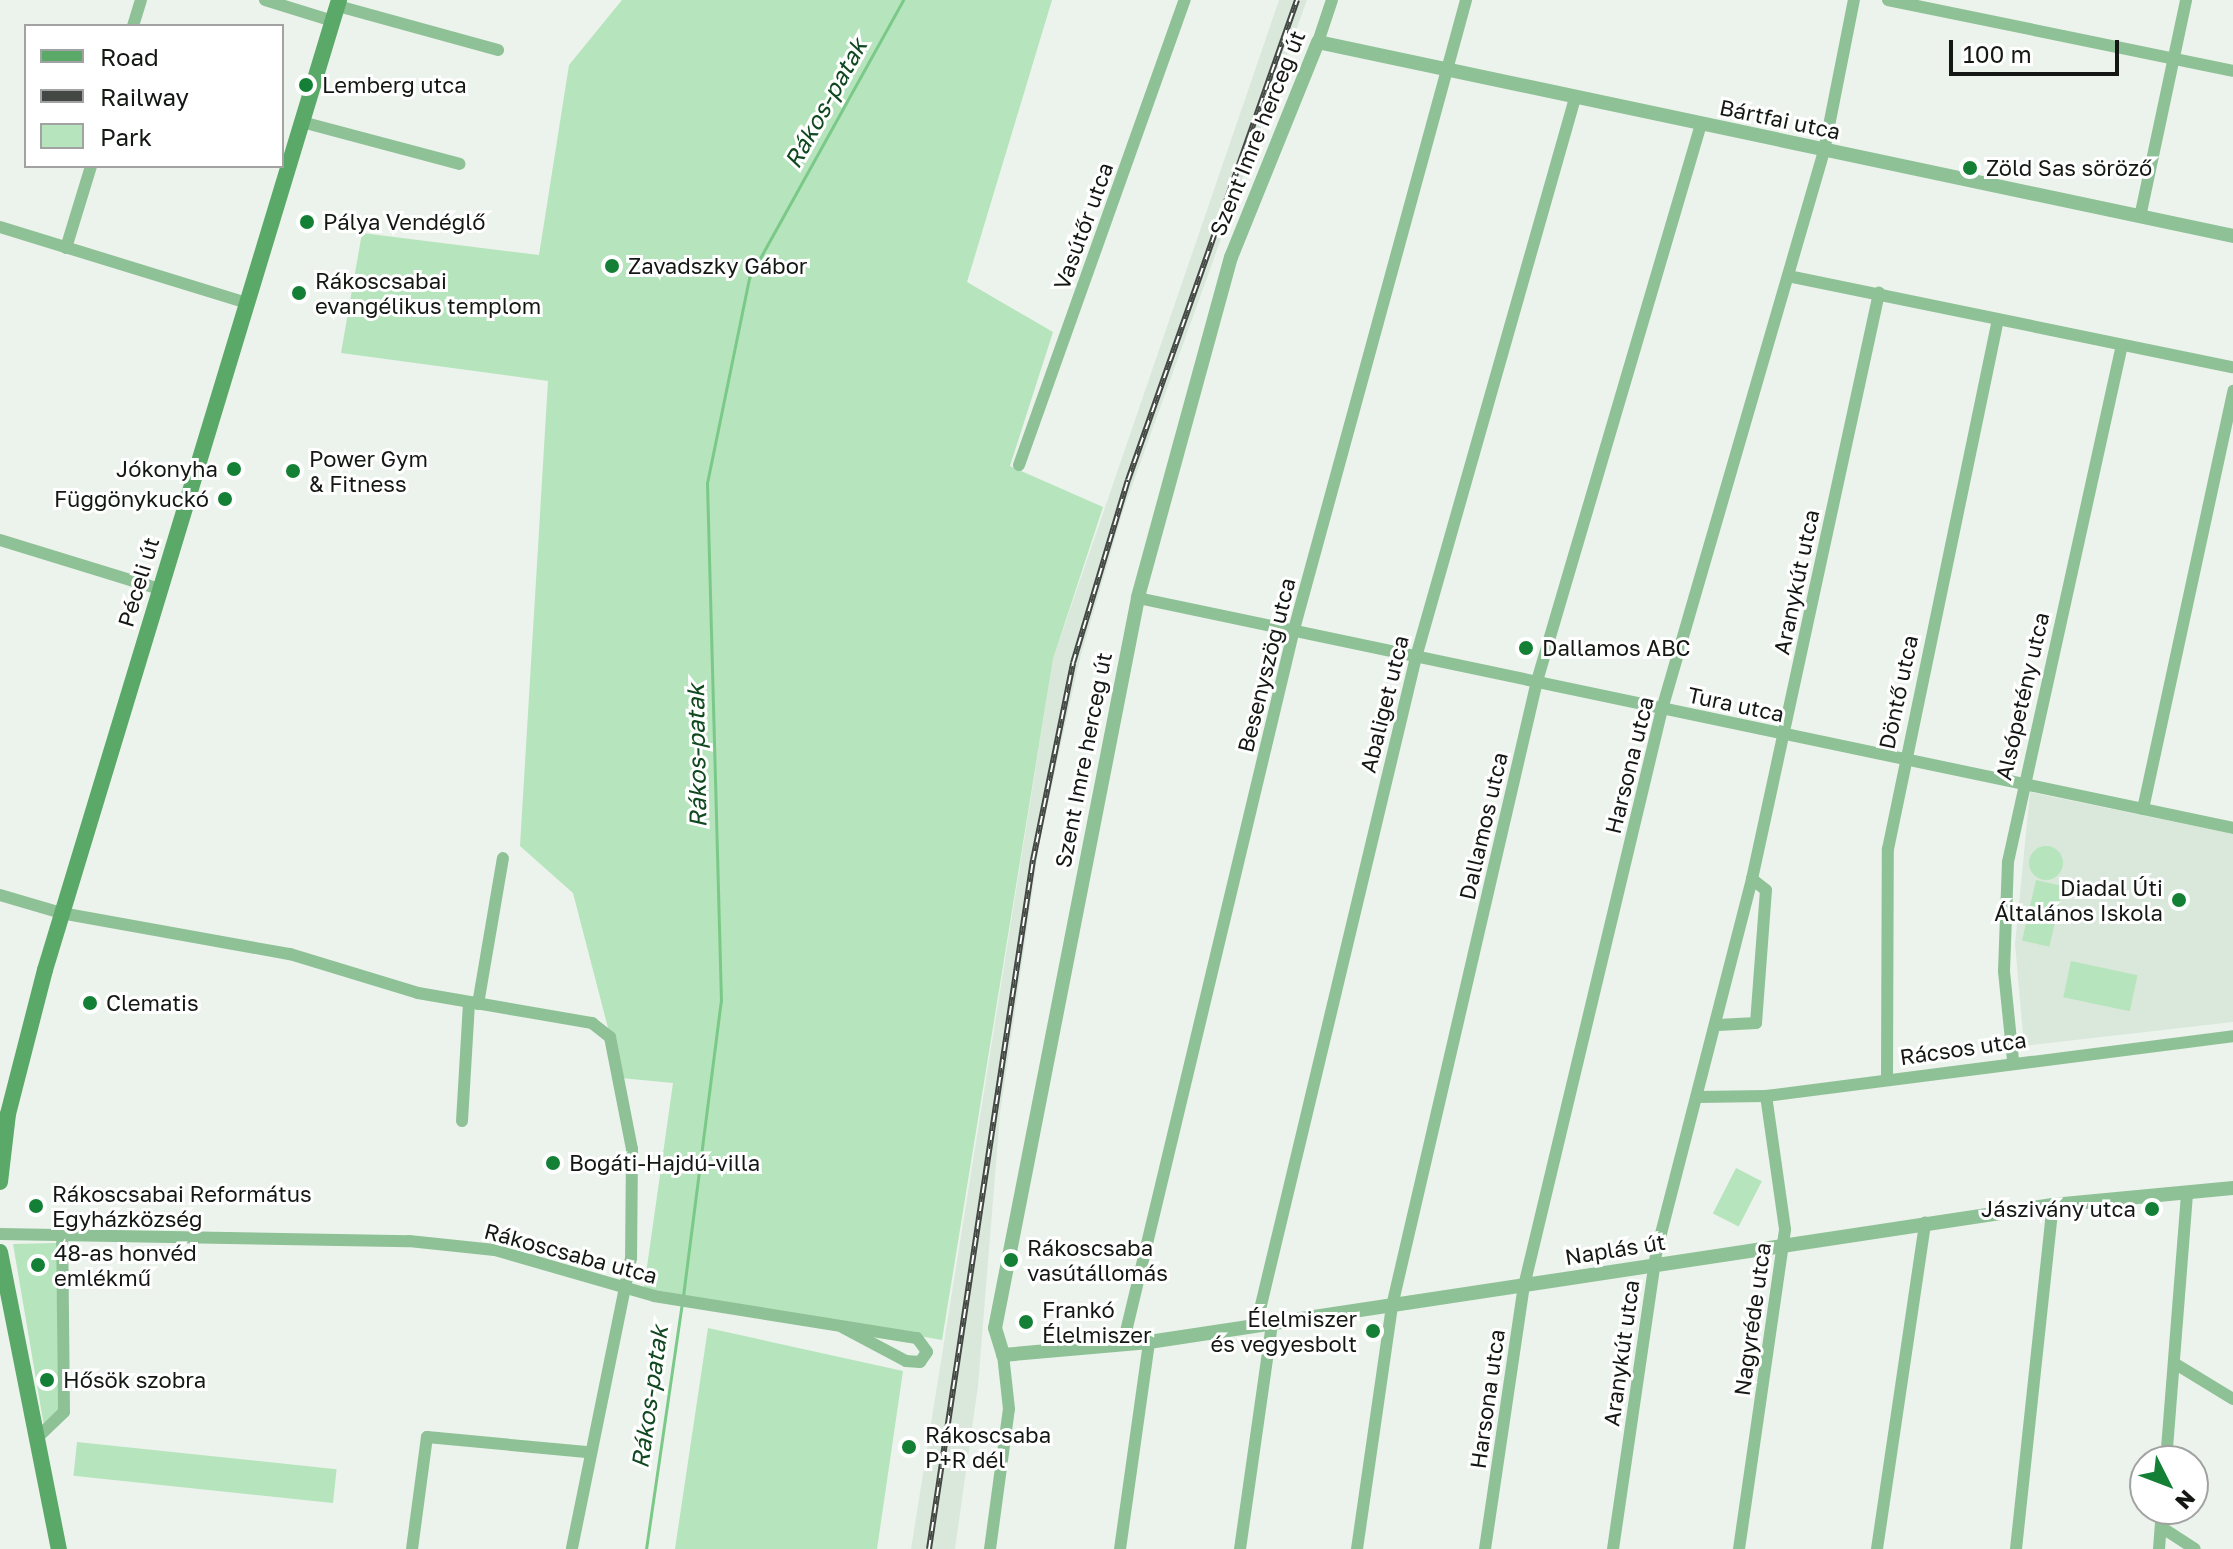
<!DOCTYPE html>
<html>
<head>
<meta charset="utf-8">
<style>
	body { margin:0 }
	#map { position:relative; width:2233px; height:1549px; overflow:hidden; background:#ecf3ec; font-family:"Golos Text",sans-serif }
	div>[style] { position:absolute }
	.built>* { inset:0; background:#dae8dc }
	.green>* { inset:0; background:#b6e4bc; transform-origin:0 0 }
	.round { border-radius:50% }
	.stream>* { height:3px; margin:-1.5px; padding:0 1.5px; transform-origin:1.5px; border-radius:1.5px; background:#7bc988 }
	.minor>* { height:12px; margin:-6px; padding:0 6px; transform-origin:6px; border-radius:6px; background:#8fc196 }
	.tertiary>* { height:14px; margin:-7px; padding:0 7px; transform-origin:7px; border-radius:7px; background:#8fc196 }
	.secondary>* { height:16px; margin:-8px; padding:0 8px; transform-origin:8px; border-radius:8px; background:#5aa968 }
	.rail>* { height:6px; margin-top:-3px; transform-origin:0; background:repeating-linear-gradient(90deg,#fff 0 9px,#444844 0 18px); box-sizing:border-box; border-block:2px solid #444844 }
	.dots>* { width:22px; height:22px; translate:-50% -50%; box-sizing:border-box; border:4px solid #fff; border-radius:50% }
	span { translate:-50% -50%; white-space:nowrap; text-align:center; line-height:1.15; -webkit-text-stroke:6px #fff; paint-order:stroke }
	.poi-label { font-size:22px; color:#141714 }
	.left { translate:0 -50%; text-align:left }
	.right { translate:-100% -50%; text-align:right }
	.street-label { font-size:22px; color:#141714 }
	.water-label { font-size:24px; color:#10481f; font-style:italic }
	.legend { position:absolute; left:24px; top:24px; width:260px; height:144px; box-sizing:border-box; background:#fff; border:2px solid #a1a2a1; margin:0; padding:10px 14px; list-style:none; font-size:24px; color:#141714 }
	.legend li { display:flex; align-items:center; gap:16px; height:40px }
	.legend b { width:40px; border:2px solid #a1a2a1 }
	.north { position:absolute; left:2129px; top:1445px; width:80px; height:80px; box-sizing:border-box; background:#fff; border:2px solid #a1a2a1; border-radius:50%; rotate:132deg; font-size:22px; font-weight:700; line-height:32px; text-align:center; color:#141714 }
	.north::after { content:''; display:block; margin:auto; width:28px; height:36px; background:#138036; clip-path:polygon(50% 0,100% 100%,50% 72%,0 100%) }
	.scale { position:absolute; left:1949px; top:40px; width:170px; height:36px; box-sizing:border-box; border:4px solid #141714; border-top:0; padding-left:10px; font-size:24px; line-height:28px; white-space:nowrap; color:#141714; -webkit-text-stroke:6px #fff; paint-order:stroke }
</style>
</head>
<body>
<div id="map">
	<div class="built">
		<i style="clip-path:polygon(1279px 0,1307px 0,1123px 511px,1079px 662px,1040px 839px,1000px 1114px,978px 1386px,955px 1549px,911px 1549px,1053px 659px)"></i>
		<i style="clip-path:polygon(2030px 792px,2233px 834px,2233px 1022px,2024px 1046px,2015px 944px)"></i>
	</div>
	<div class="green">
		<i style="clip-path:polygon(622px 0,1052px 0,967px 282px,1053px 332px,1010px 466px,1103px 507px,1053px 659px,942px 1340px,644px 1288px,673px 1083px,621px 1078px,573px 893px,520px 846px,548px 381px,341px 353px,362px 233px,539px 255px,569px 65px)"></i>
		<i class="round" style="left:2029px;top:846px;width:34px;height:34px"></i>
		<i style="left:2036px;top:880px;width:28px;height:62px;rotate:13deg"></i>
		<i style="left:2071px;top:961px;width:68px;height:37px;rotate:12deg"></i>
		<i style="left:1736px;top:1168px;width:29px;height:51px;rotate:27deg"></i>
		<i style="clip-path:polygon(57px 1243px,58px 1412px,44px 1426px,13px 1244px)"></i>
		<i style="clip-path:polygon(708px 1328px,903px 1371px,877px 1549px,675px 1549px)"></i>
		<i style="left:77px;top:1442px;width:261px;height:34px;rotate:6deg"></i>
	</div>
	<div class="stream">
		<i style="left:683px;top:1296px;width:297px;rotate:-82.7deg"></i>
		<i style="left:721px;top:1001px;width:518px;rotate:-91.55deg"></i>
		<i style="left:707px;top:483px;width:209px;rotate:-78.4deg"></i>
		<i style="left:749px;top:278px;width:318px;rotate:-61deg"></i>
		<i style="left:646px;top:1549px;width:249px;rotate:-81.7deg"></i>
	</div>
	<div class="minor">
		<i style="left:265px;top:0;width:71px;rotate:17.2deg"></i>
		<i style="left:1888px;top:0;width:352px;rotate:11.6deg"></i>
		<i style="left:338px;top:6px;width:166px;rotate:15.4deg"></i>
		<i style="left:133px;top:26px;width:27px;rotate:-73deg"></i>
		<i style="left:1318px;top:42px;width:44px;rotate:-71.6deg"></i>
		<i style="left:302px;top:122px;width:163px;rotate:14.9deg"></i>
		<i style="left:2140px;top:217px;width:222px;rotate:-78deg"></i>
		<i style="left:0;top:227px;width:258px;rotate:17.1deg"></i>
		<i style="left:66px;top:248px;width:86px;rotate:-73deg"></i>
		<i style="left:1788px;top:276px;width:454px;rotate:11.6deg"></i>
		<i style="left:1019px;top:465px;width:494px;rotate:-70.4deg"></i>
		<i style="left:0;top:540px;width:166px;rotate:17.1deg"></i>
		<i style="left:1138px;top:598px;width:1119px;rotate:11.86deg"></i>
		<i style="left:2143px;top:809px;width:428px;rotate:-77.8deg"></i>
		<i style="left:0;top:895px;width:64px;rotate:16.4deg"></i>
		<i style="left:61px;top:913px;width:233px;rotate:10.2deg"></i>
		<i style="left:290px;top:954px;width:134px;rotate:16.9deg"></i>
		<i style="left:418px;top:993px;width:177px;rotate:9.8deg"></i>
		<i style="left:592px;top:1023px;width:23px;rotate:38deg"></i>
		<i style="left:610px;top:1037px;width:114px;rotate:78.9deg"></i>
		<i style="left:632px;top:1149px;width:109px;rotate:90.5deg"></i>
		<i style="left:631px;top:1258px;width:296px;rotate:101.5deg"></i>
		<i style="left:478px;top:1004px;width:148px;rotate:-80.3deg"></i>
		<i style="left:1718px;top:1025px;width:38px;rotate:-3deg"></i>
		<i style="left:1756px;top:1023px;width:133px;rotate:-85.7deg"></i>
		<i style="left:1766px;top:890px;width:18px;rotate:-142deg"></i>
		<i style="left:2013px;top:1060px;width:89px;rotate:-95.8deg"></i>
		<i style="left:2004px;top:971px;width:109px;rotate:-87.9deg"></i>
		<i style="left:2008px;top:862px;width:529px;rotate:-77.57deg"></i>
		<i style="left:1887px;top:1079px;width:230px;rotate:-89.8deg"></i>
		<i style="left:1888px;top:849px;width:541px;rotate:-78.27deg"></i>
		<i style="left:1698px;top:1097px;width:68px;rotate:-0.8deg"></i>
		<i style="left:1766px;top:1096px;width:471px;rotate:-7.3deg"></i>
		<i style="left:462px;top:1121px;width:118px;rotate:-86.6deg"></i>
		<i style="left:0;top:1234px;width:409px;rotate:1deg"></i>
		<i style="left:409px;top:1241px;width:86px;rotate:6deg"></i>
		<i style="left:495px;top:1250px;width:166px;rotate:16.1deg"></i>
		<i style="left:654px;top:1296px;width:266px;rotate:9.1deg"></i>
		<i style="left:917px;top:1338px;width:17px;rotate:54deg"></i>
		<i style="left:927px;top:1352px;width:12px;rotate:125deg"></i>
		<i style="left:920px;top:1362px;width:14px;rotate:-176deg"></i>
		<i style="left:906px;top:1361px;width:72px;rotate:-152deg"></i>
		<i style="left:1256px;top:1326px;width:688px;rotate:-76.55deg"></i>
		<i style="left:1416px;top:657px;width:581px;rotate:-74.12deg"></i>
		<i style="left:1123px;top:1344px;width:731px;rotate:-76.55deg"></i>
		<i style="left:1293px;top:633px;width:656px;rotate:-74.71deg"></i>
		<i style="left:2174px;top:1363px;width:69px;rotate:31.4deg"></i>
		<i style="left:36px;top:1439px;width:39px;rotate:-44deg"></i>
		<i style="left:64px;top:1412px;width:178px;rotate:-90.6deg"></i>
		<i style="left:2166px;top:1461px;width:269px;rotate:-85.5deg"></i>
		<i style="left:2161px;top:1527px;width:40px;rotate:32.9deg"></i>
		<i style="left:412px;top:1549px;width:113px;rotate:-82.4deg"></i>
		<i style="left:427px;top:1437px;width:160px;rotate:5.4deg"></i>
		<i style="left:990px;top:1549px;width:141px;rotate:-82.3deg"></i>
		<i style="left:1009px;top:1409px;width:54px;rotate:-96.3deg"></i>
		<i style="left:1120px;top:1549px;width:209px;rotate:-82deg"></i>
		<i style="left:1240px;top:1549px;width:228px;rotate:-81.9deg"></i>
		<i style="left:1357px;top:1549px;width:246px;rotate:-81.8deg"></i>
		<i style="left:1392px;top:1306px;width:642px;rotate:-76.94deg"></i>
		<i style="left:1537px;top:681px;width:581px;rotate:-73.59deg"></i>
		<i style="left:1485px;top:1549px;width:266px;rotate:-81.6deg"></i>
		<i style="left:1524px;top:1286px;width:593px;rotate:-76.55deg"></i>
		<i style="left:1662px;top:709px;width:581px;rotate:-73.81deg"></i>
		<i style="left:1824px;top:151px;width:154px;rotate:-78.8deg"></i>
		<i style="left:1613px;top:1549px;width:299px;rotate:-81.7deg"></i>
		<i style="left:1656px;top:1253px;width:386px;rotate:-75.6deg"></i>
		<i style="left:1752px;top:879px;width:600px;rotate:-77.77deg"></i>
		<i style="left:1739px;top:1549px;width:323px;rotate:-81.8deg"></i>
		<i style="left:1785px;top:1229px;width:134px;rotate:-98.1deg"></i>
		<i style="left:1877px;top:1549px;width:330px;rotate:-81.6deg"></i>
		<i style="left:2016px;top:1549px;width:346px;rotate:-83.9deg"></i>
		<i style="left:2159px;top:1549px;width:40px;rotate:-85.7deg"></i>
	</div>
	<div class="tertiary">
		<i style="left:2233px;top:236px;width:935px;rotate:-168.03deg"></i>
		<i style="left:1318px;top:42px;width:232px;rotate:112deg"></i>
		<i style="left:1231px;top:257px;width:353px;rotate:105.3deg"></i>
		<i style="left:1138px;top:598px;width:744px;rotate:101.08deg"></i>
		<i style="left:995px;top:1328px;width:28px;rotate:73deg"></i>
		<i style="left:1003px;top:1355px;width:147px;rotate:-5.1deg"></i>
		<i style="left:1149px;top:1342px;width:914px;rotate:-8.62deg"></i>
		<i style="left:2053px;top:1205px;width:181px;rotate:-5.4deg"></i>
	</div>
	<div class="secondary">
		<i style="left:0;top:1182px;width:68px;rotate:-83.3deg"></i>
		<i style="left:8px;top:1114px;width:149px;rotate:-75.6deg"></i>
		<i style="left:45px;top:970px;width:1014px;rotate:-73.14deg"></i>
		<i style="left:0;top:1252px;width:303px;rotate:78.8deg"></i>
	</div>
	<div class="rail">
		<i style="left:929px;top:1549px;width:697px;rotate:-81.42deg"></i>
		<i style="left:1033px;top:860px;width:201px;rotate:-78.5deg"></i>
		<i style="left:1073px;top:663px;width:191px;rotate:-73.3deg"></i>
		<i style="left:1128px;top:480px;width:509px;rotate:-70.6deg"></i>
	</div>
	<div class="dots">
		<i style="left:306px;top:85px;background:#138036"></i>
		<i style="left:1970px;top:168px;background:#138036"></i>
		<i style="left:307px;top:222px;background:#138036"></i>
		<i style="left:612px;top:266px;background:#138036"></i>
		<i style="left:299px;top:293px;background:#138036"></i>
		<i style="left:234px;top:469px;background:#138036"></i>
		<i style="left:293px;top:471px;background:#138036"></i>
		<i style="left:225px;top:499px;background:#138036"></i>
		<i style="left:1526px;top:648px;background:#138036"></i>
		<i style="left:2179px;top:900px;background:#138036"></i>
		<i style="left:90px;top:1003px;background:#138036"></i>
		<i style="left:553px;top:1163px;background:#138036"></i>
		<i style="left:36px;top:1206px;background:#138036"></i>
		<i style="left:2152px;top:1209px;background:#138036"></i>
		<i style="left:1011px;top:1260px;background:#138036"></i>
		<i style="left:38px;top:1265px;background:#138036"></i>
		<i style="left:1026px;top:1322px;background:#138036"></i>
		<i style="left:1373px;top:1331px;background:#138036"></i>
		<i style="left:47px;top:1380px;background:#138036"></i>
		<i style="left:909px;top:1447px;background:#138036"></i>
	</div>
	<div class="poi-label">
		<span class="left" style="left:322px;top:85px">Lemberg utca</span>
		<span class="left" style="left:1986px;top:168px">Zöld Sas söröző</span>
		<span class="left" style="left:323px;top:222px">Pálya Vendéglő</span>
		<span class="left" style="left:628px;top:266px">Zavadszky Gábor</span>
		<span class="left" style="left:315px;top:293px">Rákoscsabai<br>evangélikus templom</span>
		<span class="left" style="left:309px;top:471px">Power Gym<br>&amp; Fitness</span>
		<span class="right" style="left:218px;top:469px">Jókonyha</span>
		<span class="right" style="left:209px;top:499px">Függönykuckó</span>
		<span class="left" style="left:1542px;top:648px">Dallamos ABC</span>
		<span class="right" style="left:2163px;top:900px">Diadal Úti<br>Általános Iskola</span>
		<span class="left" style="left:106px;top:1003px">Clematis</span>
		<span class="left" style="left:569px;top:1163px">Bogáti-Hajdú-villa</span>
		<span class="left" style="left:52px;top:1206px">Rákoscsabai Református<br>Egyházközség</span>
		<span class="right" style="left:2136px;top:1209px">Jászivány utca</span>
		<span class="left" style="left:1027px;top:1260px">Rákoscsaba<br>vasútállomás</span>
		<span class="left" style="left:54px;top:1265px">48-as honvéd<br>emlékmű</span>
		<span class="left" style="left:1042px;top:1322px">Frankó<br>Élelmiszer</span>
		<span class="right" style="left:1357px;top:1331px">Élelmiszer<br>és vegyesbolt</span>
		<span class="left" style="left:63px;top:1380px">Hősök szobra</span>
		<span class="left" style="left:925px;top:1447px">Rákoscsaba<br>P+R dél</span>
	</div>
	<div class="street-label">
		<span style="left:1780px;top:119px;rotate:12deg">Bártfai utca</span>
		<span style="left:1257px;top:133px;rotate:-68deg">Szent Imre herceg út</span>
		<span style="left:1083px;top:226px;rotate:-70deg">Vasútőr utca</span>
		<span style="left:138px;top:582px;rotate:-73deg">Péceli út</span>
		<span style="left:1796px;top:582px;rotate:-78deg">Aranykút utca</span>
		<span style="left:1266px;top:665px;rotate:-76deg">Besenyszög utca</span>
		<span style="left:1898px;top:692px;rotate:-78deg">Döntő utca</span>
		<span style="left:2022px;top:696px;rotate:-77deg">Alsópetény utca</span>
		<span style="left:1384px;top:704px;rotate:-76deg">Abaliget utca</span>
		<span style="left:1736px;top:704px;rotate:12deg">Tura utca</span>
		<span style="left:1083px;top:760px;rotate:-79deg">Szent Imre herceg út</span>
		<span style="left:1629px;top:765px;rotate:-76deg">Harsona utca</span>
		<span style="left:1483px;top:826px;rotate:-77deg">Dallamos utca</span>
		<span style="left:1963px;top:1048px;rotate:-8deg">Rácsos utca</span>
		<span style="left:1615px;top:1249px;rotate:-9deg">Naplás út</span>
		<span style="left:571px;top:1253px;rotate:15deg">Rákoscsaba utca</span>
		<span style="left:1752px;top:1319px;rotate:-82deg">Nagyréde utca</span>
		<span style="left:1621px;top:1353px;rotate:-82deg">Aranykút utca</span>
		<span style="left:1487px;top:1399px;rotate:-82deg">Harsona utca</span>
	</div>
	<div class="water-label">
		<span style="left:825px;top:103px;rotate:-61deg">Rákos-patak</span>
		<span style="left:696px;top:756px;rotate:-91deg">Rákos-patak</span>
		<span style="left:649px;top:1397px;rotate:-82deg">Rákos-patak</span>
	</div>
	<ul class="legend">
	<li><b style="height:10px;background:#5aa968"></b>Road</li>
	<li><b style="height:10px;background:#444844"></b>Railway</li>
	<li><b style="height:22px;background:#b6e4bc"></b>Park</li>
	</ul>
	<div class="north">N</div>
	<div class="scale">100 m</div>
</div>
</body>
</html>
